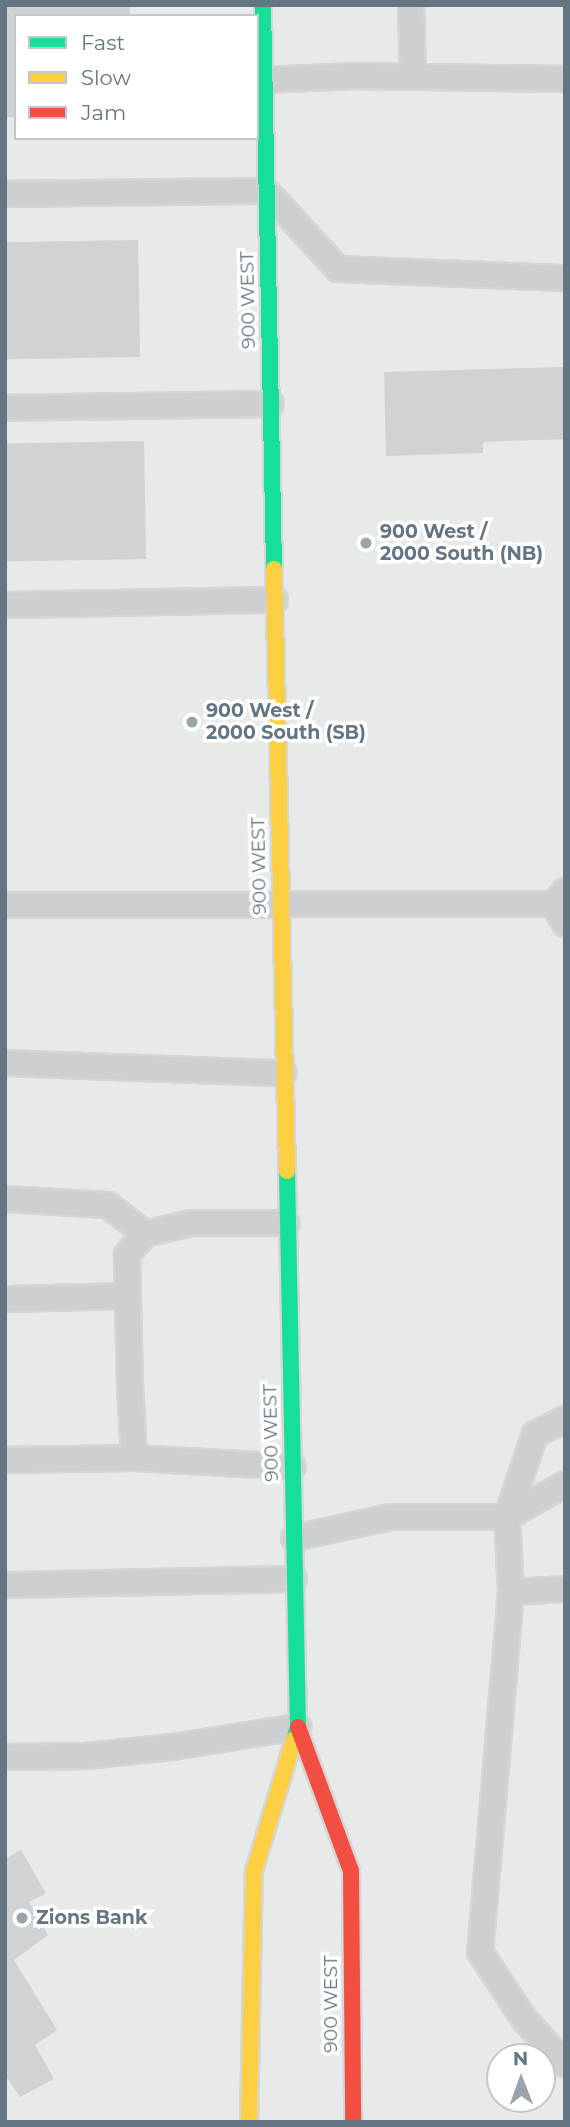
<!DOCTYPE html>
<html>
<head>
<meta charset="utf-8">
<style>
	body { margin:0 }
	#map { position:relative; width:570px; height:2127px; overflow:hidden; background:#f9f9f9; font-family:Montserrat,sans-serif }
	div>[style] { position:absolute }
	.built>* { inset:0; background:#e8e9e9 }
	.building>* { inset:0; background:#d0d2d3; transform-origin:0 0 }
	.roads { filter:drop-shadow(2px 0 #d5d6d7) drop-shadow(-2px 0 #d5d6d7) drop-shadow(0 2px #d5d6d7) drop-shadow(0 -2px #d5d6d7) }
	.lane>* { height:24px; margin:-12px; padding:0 12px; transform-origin:12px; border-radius:12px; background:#cecfd0 }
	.fast>* { height:16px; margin:-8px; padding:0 8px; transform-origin:8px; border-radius:8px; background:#16e098 }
	.slow>* { height:16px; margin:-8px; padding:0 8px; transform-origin:8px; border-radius:8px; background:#ffcf43 }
	.jam>* { height:16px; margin:-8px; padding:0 8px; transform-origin:8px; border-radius:8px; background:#f24e42 }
	.dots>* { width:19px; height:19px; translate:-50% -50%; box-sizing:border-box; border:4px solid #fff; border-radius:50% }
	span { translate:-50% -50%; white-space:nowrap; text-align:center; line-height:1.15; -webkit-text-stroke:7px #fff; paint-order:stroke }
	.street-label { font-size:19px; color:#657683 }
	.poi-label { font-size:19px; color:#657683; font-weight:700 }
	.left { translate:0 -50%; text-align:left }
	.frame { position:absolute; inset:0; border:7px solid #657683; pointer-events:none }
	.legend { position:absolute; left:14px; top:14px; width:245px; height:126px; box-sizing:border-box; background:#fff; border:2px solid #c1c8cd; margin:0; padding:9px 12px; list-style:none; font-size:21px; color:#657683 }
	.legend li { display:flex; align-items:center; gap:14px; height:35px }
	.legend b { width:35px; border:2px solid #c1c8cd }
	.north { position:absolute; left:486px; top:2043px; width:70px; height:70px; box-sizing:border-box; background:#fff; border:2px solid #c1c8cd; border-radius:50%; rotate:359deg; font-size:19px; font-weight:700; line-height:28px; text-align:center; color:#657683 }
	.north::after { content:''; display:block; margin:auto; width:24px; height:32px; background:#99a4ac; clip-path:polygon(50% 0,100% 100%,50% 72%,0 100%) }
</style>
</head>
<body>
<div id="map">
	<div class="built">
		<i style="clip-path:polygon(evenodd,5px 5px,565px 5px,565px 2122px,5px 2122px,5px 5px,16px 16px,257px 16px,257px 138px,16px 138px,16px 16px,5px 5px,500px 2057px,542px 2057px,542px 2099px,500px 2099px,500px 2057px)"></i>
	</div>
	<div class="building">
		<i style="clip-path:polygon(5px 5px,129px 5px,130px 16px,16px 16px,16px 117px,5px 117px)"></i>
		<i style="left:138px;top:240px;width:117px;height:133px;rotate:89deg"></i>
		<i style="clip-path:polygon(565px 367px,565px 439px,483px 442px,483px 453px,386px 456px,384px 372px)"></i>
		<i style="left:144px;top:441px;width:118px;height:139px;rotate:89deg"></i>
		<i style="clip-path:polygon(21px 1850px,46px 1893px,29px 1902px,48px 1935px,14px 1960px,57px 2030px,35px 2045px,54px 2079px,20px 2097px,5px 2075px,5px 1859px)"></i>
	</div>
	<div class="roads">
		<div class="lane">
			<i style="left:411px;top:5px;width:72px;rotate:88.4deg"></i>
			<i style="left:264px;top:80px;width:90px;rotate:-2.5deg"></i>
			<i style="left:354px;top:76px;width:211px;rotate:0.8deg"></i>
			<i style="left:5px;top:194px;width:261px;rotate:-0.7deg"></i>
			<i style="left:266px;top:191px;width:106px;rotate:47.3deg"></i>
			<i style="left:338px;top:269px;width:227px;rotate:2.3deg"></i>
			<i style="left:5px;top:408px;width:266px;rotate:-0.9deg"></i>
			<i style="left:5px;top:605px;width:270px;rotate:-1.1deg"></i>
			<i style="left:554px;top:904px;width:23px;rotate:61deg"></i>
			<i style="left:5px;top:905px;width:549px;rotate:-0.1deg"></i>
			<i style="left:554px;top:904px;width:17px;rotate:-50deg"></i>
			<i style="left:5px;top:1063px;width:279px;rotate:2.1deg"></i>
			<i style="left:5px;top:1199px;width:103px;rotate:3.3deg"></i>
			<i style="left:108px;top:1205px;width:47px;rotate:38.1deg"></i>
			<i style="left:287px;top:1223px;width:96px;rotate:180deg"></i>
			<i style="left:191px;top:1223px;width:47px;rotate:166.6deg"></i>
			<i style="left:145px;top:1234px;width:28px;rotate:131deg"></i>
			<i style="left:127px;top:1255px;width:130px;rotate:88.7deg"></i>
			<i style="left:130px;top:1385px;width:73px;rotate:86.9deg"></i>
			<i style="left:134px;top:1458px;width:159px;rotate:3.2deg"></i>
			<i style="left:5px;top:1299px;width:123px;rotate:-1.4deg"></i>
			<i style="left:565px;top:1419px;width:34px;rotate:153deg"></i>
			<i style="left:535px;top:1434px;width:88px;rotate:108.6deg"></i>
			<i style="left:507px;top:1517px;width:75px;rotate:86.9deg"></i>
			<i style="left:511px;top:1592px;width:361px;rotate:94.9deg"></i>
			<i style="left:480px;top:1952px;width:80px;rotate:56.7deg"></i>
			<i style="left:524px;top:2019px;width:61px;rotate:47.7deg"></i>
			<i style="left:5px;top:1460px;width:129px;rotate:-0.9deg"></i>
			<i style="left:294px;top:1538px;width:99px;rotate:-12.2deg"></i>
			<i style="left:391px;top:1517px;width:116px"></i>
			<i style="left:507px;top:1517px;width:67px;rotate:-29.6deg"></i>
			<i style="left:5px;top:1585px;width:289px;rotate:-1.2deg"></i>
			<i style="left:511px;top:1592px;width:54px;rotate:-3.2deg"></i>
			<i style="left:5px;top:1757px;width:81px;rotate:-0.7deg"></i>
			<i style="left:86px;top:1756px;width:87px;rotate:-5.9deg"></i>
			<i style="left:173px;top:1747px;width:127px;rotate:-9.1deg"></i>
		</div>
		<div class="fast">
			<i style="left:263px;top:5px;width:564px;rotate:88.88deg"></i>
			<i style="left:287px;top:1171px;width:556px;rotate:88.87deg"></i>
			<i style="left:298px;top:1727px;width:13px;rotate:108deg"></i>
		</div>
		<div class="slow">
			<i style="left:274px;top:569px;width:602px;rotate:88.76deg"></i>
			<i style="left:249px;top:2122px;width:251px;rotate:-88.9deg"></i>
			<i style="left:254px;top:1871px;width:138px;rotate:-73.1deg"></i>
		</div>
		<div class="jam">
			<i style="left:298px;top:1727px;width:153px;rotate:69.8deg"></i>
			<i style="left:351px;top:1871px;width:251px;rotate:89.5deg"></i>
		</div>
	</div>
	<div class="dots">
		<i style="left:366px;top:543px;background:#99a4ac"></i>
		<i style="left:192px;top:722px;background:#99a4ac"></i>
		<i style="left:22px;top:1918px;background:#99a4ac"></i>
	</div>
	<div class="street-label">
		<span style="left:248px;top:300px;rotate:-91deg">900 WEST</span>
		<span style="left:259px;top:866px;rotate:-91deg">900 WEST</span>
		<span style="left:271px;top:1433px;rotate:-91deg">900 WEST</span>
		<span style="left:331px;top:2004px;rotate:-90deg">900 WEST</span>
	</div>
	<div class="poi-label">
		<span class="left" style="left:380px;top:543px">900 West /<br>2000 South (NB)</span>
		<span class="left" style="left:206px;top:722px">900 West /<br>2000 South (SB)</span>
		<span class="left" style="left:36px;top:1918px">Zions Bank</span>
	</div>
	<div class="frame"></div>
	<ul class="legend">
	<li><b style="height:9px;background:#16e098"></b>Fast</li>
	<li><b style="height:9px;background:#ffcf43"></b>Slow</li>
	<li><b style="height:9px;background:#f24e42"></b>Jam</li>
	</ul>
	<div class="north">N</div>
</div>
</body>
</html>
